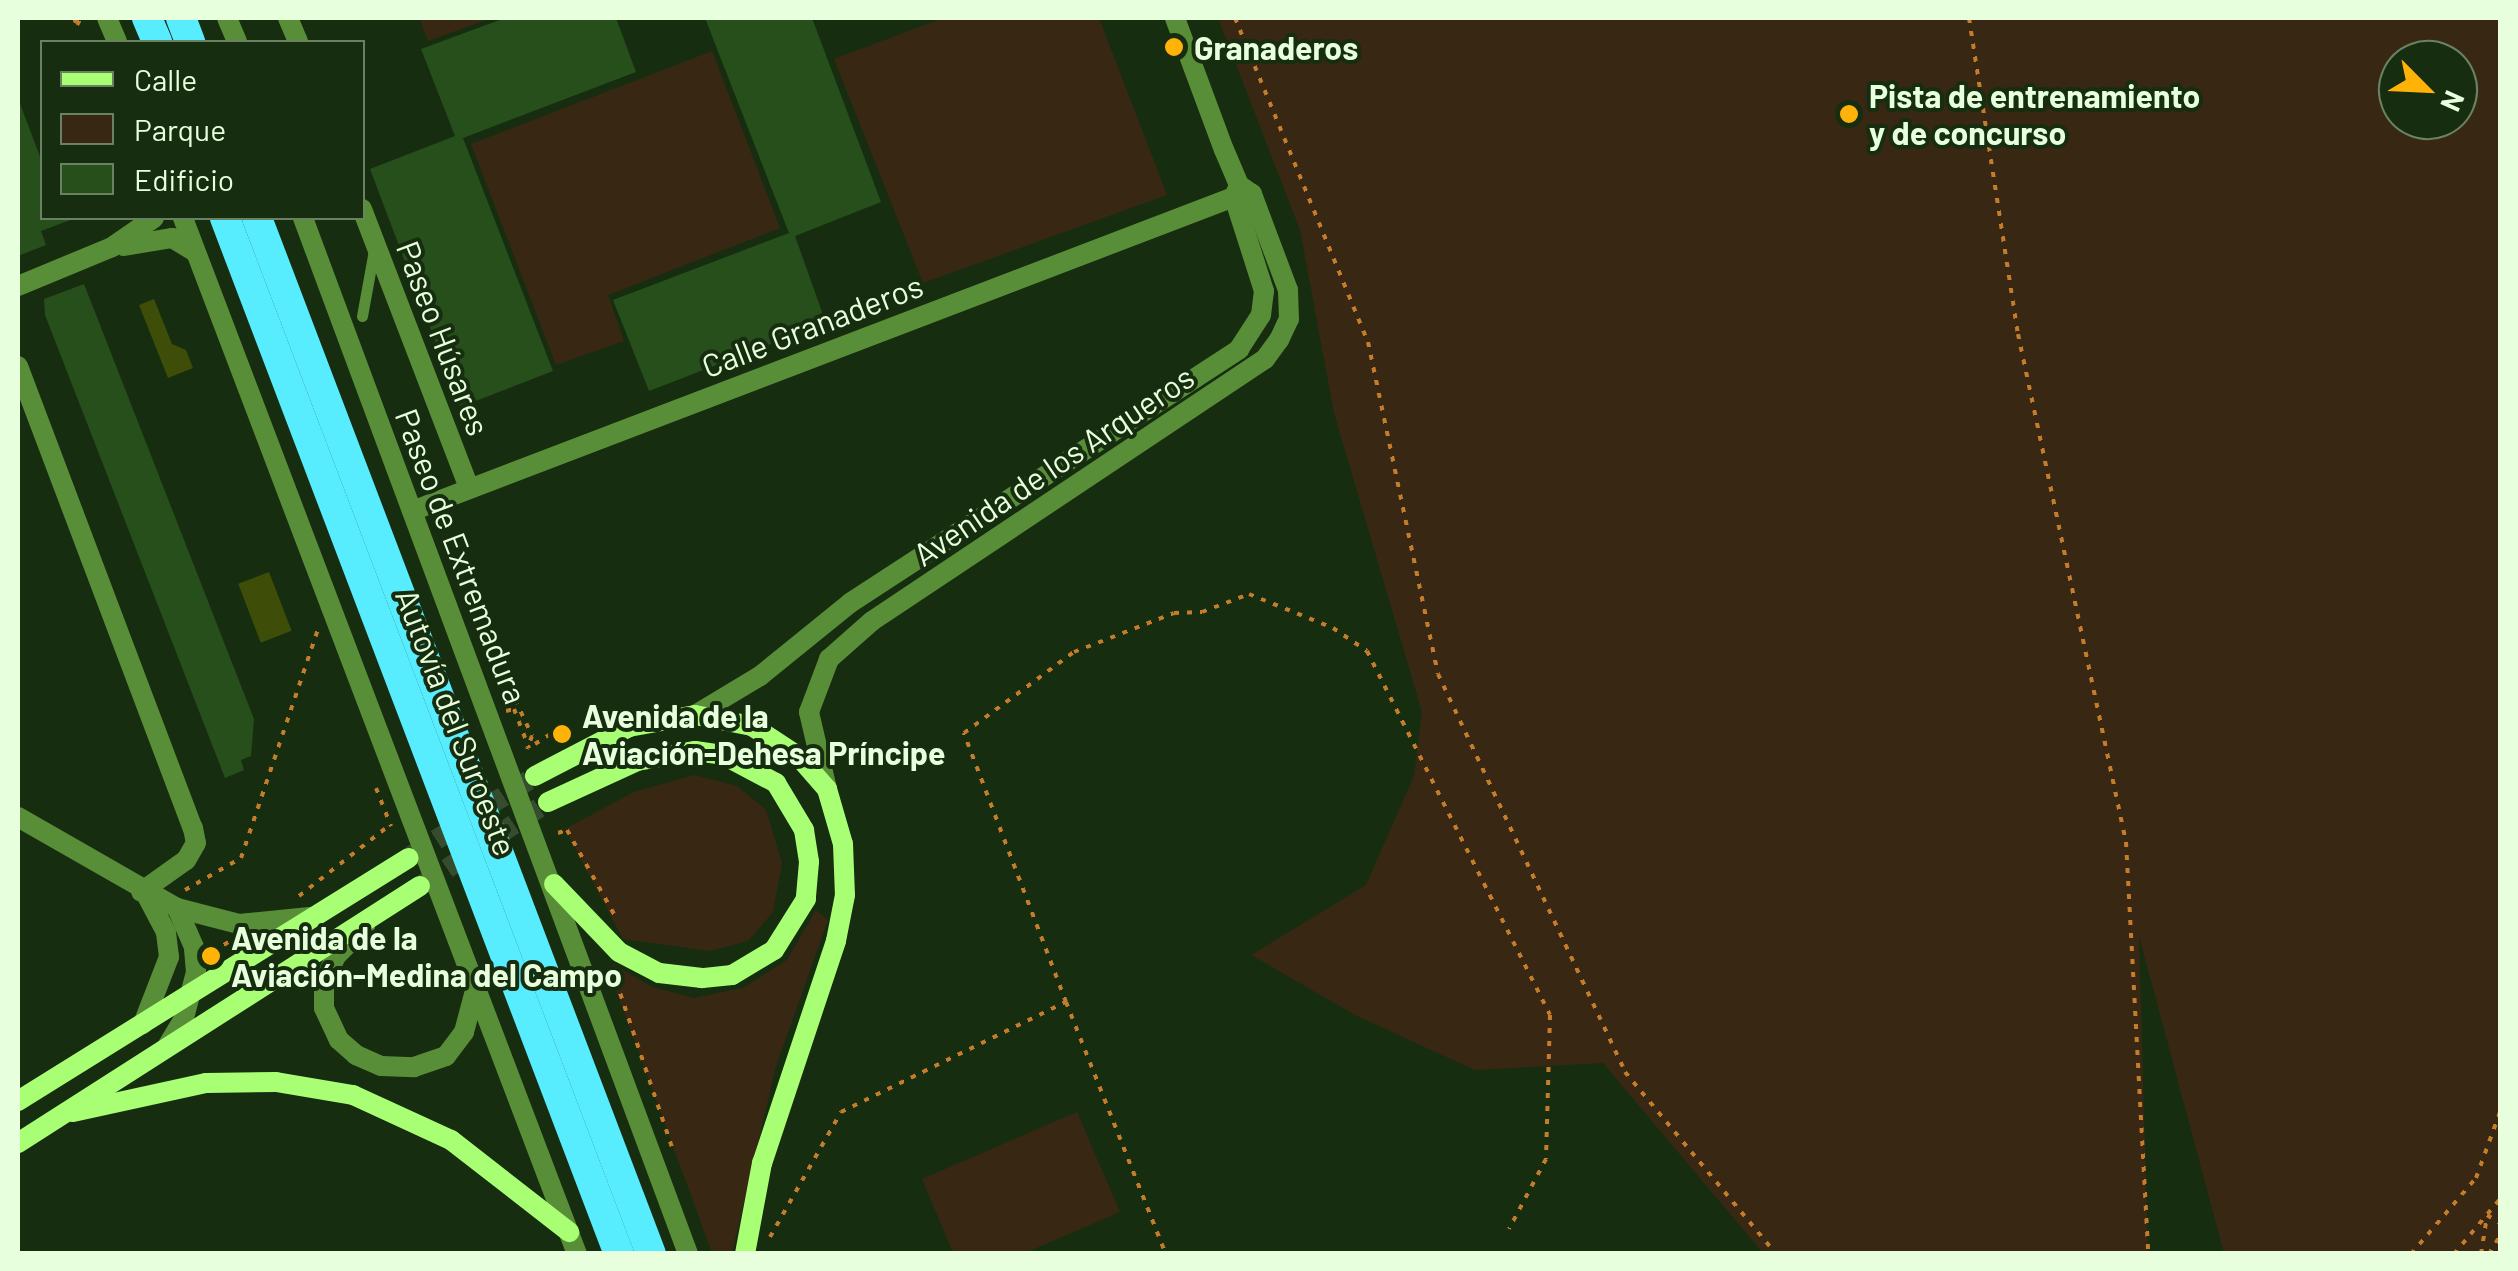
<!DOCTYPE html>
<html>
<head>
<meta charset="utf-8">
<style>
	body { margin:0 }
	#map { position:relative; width:2518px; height:1271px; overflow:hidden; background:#172d10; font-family:Barlow,sans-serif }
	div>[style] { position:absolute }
	.green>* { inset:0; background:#382813 }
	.water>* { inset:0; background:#3e4e08; transform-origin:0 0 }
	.building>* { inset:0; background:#264f1b }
	.secondary-tunnel>* { height:20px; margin-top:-10px; transform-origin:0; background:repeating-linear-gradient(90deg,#364c2f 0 20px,transparent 0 30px) }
	.path>* { height:4px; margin-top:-2px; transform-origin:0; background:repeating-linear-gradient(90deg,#c57d2b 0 5px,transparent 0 13px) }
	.service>* { height:11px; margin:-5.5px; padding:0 5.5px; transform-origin:5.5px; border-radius:5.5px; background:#598e39 }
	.minor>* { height:20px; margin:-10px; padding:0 10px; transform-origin:10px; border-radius:10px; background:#598e39 }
	.secondary>* { height:20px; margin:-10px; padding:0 10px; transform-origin:10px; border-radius:10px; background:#a9ff74 }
	.motorway>* { height:30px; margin:-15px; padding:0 15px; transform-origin:15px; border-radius:15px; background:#58ecff }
	.dots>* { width:28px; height:28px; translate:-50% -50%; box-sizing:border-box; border:5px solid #172d10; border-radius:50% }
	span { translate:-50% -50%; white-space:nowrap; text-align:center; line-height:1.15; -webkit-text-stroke:8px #172d10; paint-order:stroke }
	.poi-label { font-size:32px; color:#e7ffdd; font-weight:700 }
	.left { translate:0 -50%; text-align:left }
	.street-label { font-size:32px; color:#e7ffdd }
	.frame { position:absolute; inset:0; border:20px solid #e7ffdd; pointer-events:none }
	.legend { position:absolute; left:40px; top:40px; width:325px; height:180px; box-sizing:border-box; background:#172d10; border:2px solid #6a8162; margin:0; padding:12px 18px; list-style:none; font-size:30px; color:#e7ffdd }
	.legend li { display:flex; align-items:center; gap:20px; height:50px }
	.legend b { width:50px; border:2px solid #6a8162 }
	.north { position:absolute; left:2378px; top:40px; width:100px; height:100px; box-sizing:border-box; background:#172d10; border:2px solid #6a8162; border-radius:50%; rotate:114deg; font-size:28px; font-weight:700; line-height:40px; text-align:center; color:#e7ffdd }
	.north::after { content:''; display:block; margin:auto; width:35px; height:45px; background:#ffb309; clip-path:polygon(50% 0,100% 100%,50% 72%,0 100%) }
</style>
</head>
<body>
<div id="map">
	<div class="green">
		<i style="clip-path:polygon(419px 18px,492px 18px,428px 41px)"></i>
		<i style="clip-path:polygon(943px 18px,1099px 18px,1167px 195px,923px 283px,834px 59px)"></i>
		<i style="clip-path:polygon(evenodd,1218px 18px,2500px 18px,2500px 1253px,2224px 1253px,2139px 936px,2148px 1254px,1763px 1253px,1603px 1063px,1475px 1070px,1357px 1016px,1251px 955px,1366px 885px,1414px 776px,1422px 712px,1334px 413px,1300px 230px,1218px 18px,2398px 60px,2458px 60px,2458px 120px,2398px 120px,2398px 60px)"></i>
		<i style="clip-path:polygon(712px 51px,780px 228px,608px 295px,624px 341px,556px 365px,471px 144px)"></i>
		<i style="clip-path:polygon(694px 775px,737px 786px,766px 810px,782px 863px,773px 912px,748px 941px,710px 951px,623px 939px,565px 829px,634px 792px)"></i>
		<i style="clip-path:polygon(816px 910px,828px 920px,776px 1066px,732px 1253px,712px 1253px,610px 974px,613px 964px,652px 987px,694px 998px,743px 988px,787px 960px)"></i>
		<i style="clip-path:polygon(1077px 1112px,1120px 1212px,1025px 1253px,953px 1253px,922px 1179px)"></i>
	</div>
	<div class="water">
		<i style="clip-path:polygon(154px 299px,172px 344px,186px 350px,193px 368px,168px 378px,139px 305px)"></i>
		<i style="left:269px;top:572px;width:63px;height:33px;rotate:69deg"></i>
	</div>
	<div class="building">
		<i style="clip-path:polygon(505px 18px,616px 18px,636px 72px,463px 138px,553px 371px,460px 407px,370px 169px,455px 136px,421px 49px)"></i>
		<i style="clip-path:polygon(705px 18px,812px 18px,881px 202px,795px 236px,826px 323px,649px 391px,613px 300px,789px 233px)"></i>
		<i style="clip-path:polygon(19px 101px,42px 162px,42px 218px,73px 219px,41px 231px,46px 245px,18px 256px)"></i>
		<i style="clip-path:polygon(84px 284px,254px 719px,251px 756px,241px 760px,244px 770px,225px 778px,45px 315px,44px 299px)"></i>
	</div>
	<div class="secondary-tunnel">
		<i style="left:411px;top:856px;width:140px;rotate:-32.8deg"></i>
		<i style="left:422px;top:885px;width:151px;rotate:-33.4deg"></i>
	</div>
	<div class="path">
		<i style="left:74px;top:18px;width:8px;rotate:67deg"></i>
		<i style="left:77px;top:25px;width:8px;rotate:-60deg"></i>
		<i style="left:1235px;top:18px;width:350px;rotate:67.7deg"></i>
		<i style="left:1368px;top:342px;width:339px;rotate:78.1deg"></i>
		<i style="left:1438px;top:674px;width:440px;rotate:64.8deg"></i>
		<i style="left:1625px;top:1072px;width:236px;rotate:50.3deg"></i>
		<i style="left:1969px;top:18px;width:320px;rotate:81.2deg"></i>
		<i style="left:2018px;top:334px;width:519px;rotate:78deg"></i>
		<i style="left:2126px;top:842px;width:413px;rotate:86.9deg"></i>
		<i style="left:460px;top:582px;width:170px;rotate:64.9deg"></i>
		<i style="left:532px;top:736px;width:14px;rotate:111deg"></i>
		<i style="left:506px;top:711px;width:8px;rotate:-14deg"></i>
		<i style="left:514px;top:709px;width:42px;rotate:69deg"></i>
		<i style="left:535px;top:744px;width:20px;rotate:-33deg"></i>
		<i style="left:376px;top:788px;width:41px;rotate:68.5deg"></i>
		<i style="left:558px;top:833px;width:9px;rotate:-18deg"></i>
		<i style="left:567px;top:830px;width:98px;rotate:60.8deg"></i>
		<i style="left:185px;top:890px;width:64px;rotate:-29.7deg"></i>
		<i style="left:241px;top:858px;width:242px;rotate:-71.4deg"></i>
		<i style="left:299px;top:896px;width:115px;rotate:-38deg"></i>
		<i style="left:213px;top:952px;width:20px;rotate:-33deg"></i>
		<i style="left:612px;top:969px;width:194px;rotate:71.4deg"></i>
		<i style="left:1066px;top:1002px;width:288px;rotate:-110.8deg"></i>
		<i style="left:964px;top:733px;width:137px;rotate:-36.4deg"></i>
		<i style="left:1074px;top:652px;width:107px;rotate:-21.3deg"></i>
		<i style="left:1174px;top:613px;width:28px;rotate:-2deg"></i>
		<i style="left:1202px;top:612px;width:50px;rotate:-21deg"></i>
		<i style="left:1249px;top:594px;width:91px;rotate:22deg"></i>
		<i style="left:1333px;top:628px;width:41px;rotate:34.1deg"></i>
		<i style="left:1367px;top:651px;width:407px;rotate:63.3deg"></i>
		<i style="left:1550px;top:1015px;width:144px;rotate:91.6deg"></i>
		<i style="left:1546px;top:1159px;width:79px;rotate:117.9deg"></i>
		<i style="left:770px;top:1237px;width:144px;rotate:-60.4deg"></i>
		<i style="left:841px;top:1112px;width:250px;rotate:-26.1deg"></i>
		<i style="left:1066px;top:1002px;width:271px;rotate:68.4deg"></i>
		<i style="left:2411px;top:1254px;width:100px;rotate:-49.5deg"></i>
		<i style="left:2476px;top:1178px;width:70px;rotate:-70deg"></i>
		<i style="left:2454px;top:1254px;width:72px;rotate:-50.1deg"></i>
		<i style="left:2481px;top:1254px;width:39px;rotate:-81deg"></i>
		<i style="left:2487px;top:1215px;width:15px;rotate:32deg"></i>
		<i style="left:2489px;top:1254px;width:21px;rotate:-59deg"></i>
	</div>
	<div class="service">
		<i style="left:362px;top:316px;width:67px;rotate:-79.7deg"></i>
	</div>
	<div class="minor">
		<i style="left:107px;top:18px;width:26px;rotate:67deg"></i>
		<i style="left:227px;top:18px;width:26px;rotate:67deg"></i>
		<i style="left:288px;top:18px;width:26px;rotate:67deg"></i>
		<i style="left:362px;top:209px;width:299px;rotate:69deg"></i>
		<i style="left:183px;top:218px;width:1108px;rotate:69.18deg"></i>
		<i style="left:303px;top:218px;width:1105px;rotate:69.61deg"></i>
		<i style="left:124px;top:246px;width:49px;rotate:-9.5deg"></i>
		<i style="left:172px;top:238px;width:26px;rotate:31deg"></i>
		<i style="left:18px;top:286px;width:102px;rotate:-22.5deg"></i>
		<i style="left:112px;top:247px;width:51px;rotate:-34.6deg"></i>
		<i style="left:18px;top:366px;width:494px;rotate:69.3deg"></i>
		<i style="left:193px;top:828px;width:15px;rotate:79deg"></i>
		<i style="left:196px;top:843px;width:20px;rotate:120deg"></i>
		<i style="left:186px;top:860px;width:55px;rotate:144.6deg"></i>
		<i style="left:412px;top:511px;width:880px;rotate:-20.91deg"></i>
		<i style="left:695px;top:715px;width:76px;rotate:-31deg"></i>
		<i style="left:760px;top:676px;width:116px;rotate:-39deg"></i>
		<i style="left:850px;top:603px;width:465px;rotate:-33.1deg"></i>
		<i style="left:1239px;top:349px;width:40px;rotate:-57.1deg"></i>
		<i style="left:1261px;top:315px;width:24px;rotate:-83deg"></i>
		<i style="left:1264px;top:291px;width:99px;rotate:-107.7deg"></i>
		<i style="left:1234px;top:197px;width:13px;rotate:-67deg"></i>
		<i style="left:827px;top:789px;width:79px;rotate:-103.2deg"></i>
		<i style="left:809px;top:712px;width:57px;rotate:-69.3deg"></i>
		<i style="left:829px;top:659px;width:57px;rotate:-41.5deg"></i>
		<i style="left:872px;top:621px;width:472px;rotate:-33.7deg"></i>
		<i style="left:1265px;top:359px;width:24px;rotate:-54deg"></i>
		<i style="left:1279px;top:340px;width:23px;rotate:-65deg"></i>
		<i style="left:1289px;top:319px;width:29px;rotate:-92deg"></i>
		<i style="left:1288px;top:290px;width:103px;rotate:-110.6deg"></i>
		<i style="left:1252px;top:194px;width:16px;rotate:-145deg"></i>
		<i style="left:1239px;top:185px;width:38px;rotate:-113deg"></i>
		<i style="left:1224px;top:150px;width:141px;rotate:-110.4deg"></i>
		<i style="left:18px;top:817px;width:183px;rotate:29.8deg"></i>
		<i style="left:177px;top:908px;width:64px;rotate:14.5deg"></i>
		<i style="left:239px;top:924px;width:71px;rotate:-5.6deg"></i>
		<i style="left:365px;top:927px;width:41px;rotate:135deg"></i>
		<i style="left:336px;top:956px;width:29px;rotate:115deg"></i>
		<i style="left:324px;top:982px;width:26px;rotate:90deg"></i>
		<i style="left:324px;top:1008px;width:35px;rotate:65deg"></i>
		<i style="left:339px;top:1040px;width:23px;rotate:41deg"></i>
		<i style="left:356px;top:1055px;width:27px;rotate:24deg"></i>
		<i style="left:381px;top:1066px;width:33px;rotate:2deg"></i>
		<i style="left:414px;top:1067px;width:34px;rotate:-19deg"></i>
		<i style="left:446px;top:1056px;width:30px;rotate:-53deg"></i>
		<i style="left:464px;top:1032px;width:51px;rotate:-75.1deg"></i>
		<i style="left:143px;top:1024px;width:72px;rotate:-68.8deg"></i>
		<i style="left:169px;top:957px;width:25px;rotate:-97deg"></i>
		<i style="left:166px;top:932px;width:43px;rotate:-117.8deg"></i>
		<i style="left:168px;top:1045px;width:31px;rotate:-59deg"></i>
		<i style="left:184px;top:1018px;width:48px;rotate:-75.4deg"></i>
		<i style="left:196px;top:972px;width:25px;rotate:-95deg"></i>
		<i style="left:194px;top:947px;width:43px;rotate:-113.6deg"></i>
	</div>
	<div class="secondary">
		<i style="left:535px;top:776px;width:106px;rotate:-27.5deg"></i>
		<i style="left:629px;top:727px;width:67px;rotate:-10.3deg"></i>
		<i style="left:695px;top:715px;width:58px;rotate:10.9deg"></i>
		<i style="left:752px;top:726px;width:55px;rotate:33.1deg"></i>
		<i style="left:798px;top:756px;width:44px;rotate:48.7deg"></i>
		<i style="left:827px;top:789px;width:57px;rotate:73.8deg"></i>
		<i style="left:843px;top:844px;width:51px;rotate:87.8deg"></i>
		<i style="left:845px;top:895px;width:47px;rotate:101.1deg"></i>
		<i style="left:836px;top:941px;width:234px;rotate:108.4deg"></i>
		<i style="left:762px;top:1163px;width:93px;rotate:100.6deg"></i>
		<i style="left:548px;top:802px;width:98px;rotate:-24.7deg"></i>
		<i style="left:637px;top:761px;width:59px;rotate:-9.8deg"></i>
		<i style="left:695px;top:751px;width:28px;rotate:8deg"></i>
		<i style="left:723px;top:755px;width:60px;rotate:27.8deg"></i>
		<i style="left:776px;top:783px;width:55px;rotate:59.2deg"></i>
		<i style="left:804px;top:830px;width:32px;rotate:81deg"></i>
		<i style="left:809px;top:862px;width:37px;rotate:95deg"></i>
		<i style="left:806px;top:899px;width:60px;rotate:122.1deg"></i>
		<i style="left:774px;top:950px;width:49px;rotate:149.2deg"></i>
		<i style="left:732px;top:975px;width:30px;rotate:174deg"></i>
		<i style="left:702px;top:978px;width:43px;rotate:-173.4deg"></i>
		<i style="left:659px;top:973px;width:45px;rotate:-152.3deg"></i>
		<i style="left:619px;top:952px;width:94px;rotate:-133.7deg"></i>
		<i style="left:18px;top:1101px;width:460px;rotate:-31.9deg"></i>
		<i style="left:73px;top:1112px;width:136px;rotate:-12.3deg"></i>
		<i style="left:206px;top:1083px;width:70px;rotate:-0.8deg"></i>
		<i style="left:276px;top:1082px;width:78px;rotate:9.6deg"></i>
		<i style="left:353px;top:1095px;width:108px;rotate:24.7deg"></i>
		<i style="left:451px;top:1140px;width:150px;rotate:37.9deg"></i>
		<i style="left:18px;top:1143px;width:477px;rotate:-32.6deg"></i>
	</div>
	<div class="motorway">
		<i style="left:147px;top:18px;width:26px;rotate:67deg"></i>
		<i style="left:181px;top:18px;width:26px;rotate:69deg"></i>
		<i style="left:225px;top:218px;width:1108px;rotate:69.18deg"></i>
		<i style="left:257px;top:218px;width:1108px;rotate:69.18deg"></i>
	</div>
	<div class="dots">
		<i style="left:1174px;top:47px;background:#ffb309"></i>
		<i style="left:1849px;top:114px;background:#ffb309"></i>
		<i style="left:562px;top:734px;background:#ffb309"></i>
		<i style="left:211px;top:956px;background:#ffb309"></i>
	</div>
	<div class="poi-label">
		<span class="left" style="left:1194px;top:47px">Granaderos</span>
		<span class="left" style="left:1869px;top:114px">Pista de entrenamiento<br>y de concurso</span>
		<span class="left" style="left:582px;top:734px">Avenida de la<br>Aviación-Dehesa Príncipe</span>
		<span class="left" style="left:231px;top:956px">Avenida de la<br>Aviación-Medina del Campo</span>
	</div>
	<div class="street-label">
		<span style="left:812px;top:325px;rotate:-21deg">Calle Granaderos</span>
		<span style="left:444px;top:338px;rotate:69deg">Paseo Húsares</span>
		<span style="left:1053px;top:465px;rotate:-34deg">Avenida de los Arqueros</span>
		<span style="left:462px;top:556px;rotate:69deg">Paseo de Extremadura</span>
		<span style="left:457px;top:722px;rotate:69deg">Autovía del Suroeste</span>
	</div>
	<div class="frame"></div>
	<ul class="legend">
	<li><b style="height:12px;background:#a9ff74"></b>Calle</li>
	<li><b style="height:28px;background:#382813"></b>Parque</li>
	<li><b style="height:28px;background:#264f1b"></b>Edificio</li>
	</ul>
	<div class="north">N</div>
</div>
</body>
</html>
